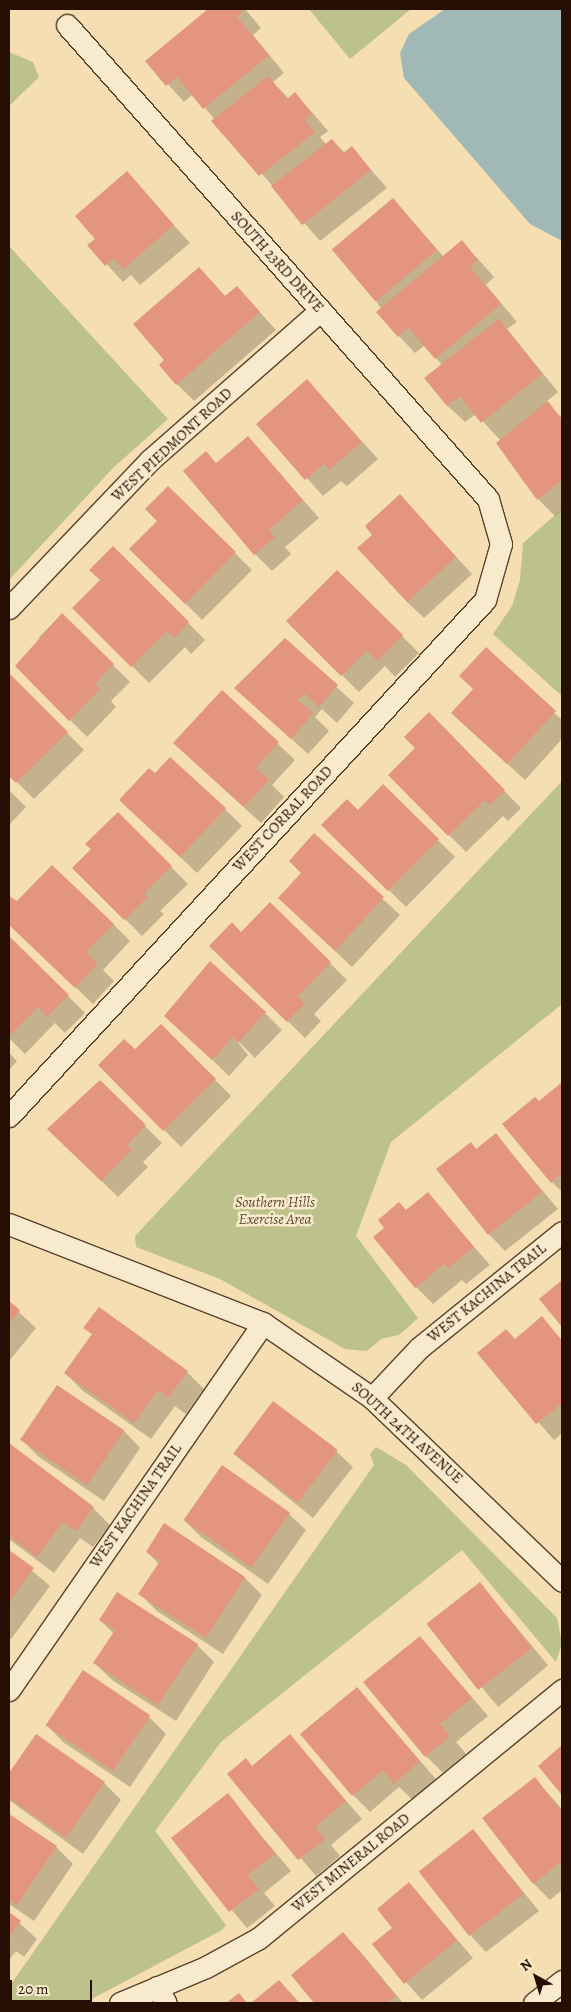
<!DOCTYPE html>
<html>
<head>
<meta charset="utf-8">
<style>
	body { margin:0 }
	#map { position:relative; width:571px; height:2012px; overflow:hidden; background:#f5deb1; font-family:Alegreya,serif }
	div>[style] { position:absolute }
	.green>* { inset:0; background:#bdc18b }
	.water>* { inset:0; background:#a1b9b6 }
	.shadow>* { inset:0; background:#0003; transform-origin:0 0 }
	.building>* { inset:0; background:#e49580; transform-origin:0 0 }
	.roads { filter:drop-shadow(1px 0 #5a422e) drop-shadow(-1px 0 #5a422e) drop-shadow(0 1px #5a422e) drop-shadow(0 -1px #5a422e) }
	.minor>* { height:21px; margin:-10.5px; padding:0 10.5px; transform-origin:10.5px; border-radius:10.5px; background:#f8eacc }
	span { translate:-50% -50%; white-space:nowrap; text-align:center; line-height:1.15; -webkit-text-stroke:5px #f8eacc; paint-order:stroke }
	.street-label { font-size:15px; color:#270e03 }
	.park-label { font-size:15px; color:#5c4d33; font-style:italic }
	.frame { position:absolute; inset:0; border:10px solid #270e03; pointer-events:none }
	.north { position:absolute; left:511px; top:1952px; width:50px; height:50px; -webkit-text-stroke:4px #f8eacc; paint-order:stroke; rotate:321deg; font-size:14px; font-weight:700; line-height:20px; text-align:center; color:#270e03 }
	.north::after { content:''; display:block; margin:auto; width:18px; height:22px; background:#270e03; clip-path:polygon(50% 0,100% 100%,50% 72%,0 100%) }
	.scale { position:absolute; left:10px; top:1980px; width:82px; height:22px; box-sizing:border-box; border:2px solid #270e03; border-top:0; padding-left:6px; font-size:15px; line-height:18px; white-space:nowrap; color:#270e03; -webkit-text-stroke:4px #f8eacc; paint-order:stroke }
</style>
</head>
<body>
<div id="map">
	<div class="green">
		<i style="clip-path:polygon(309px 9px,411px 9px,350px 59px)"></i>
		<i style="clip-path:polygon(9px 52px,33px 62px,39px 77px,9px 106px)"></i>
		<i style="clip-path:polygon(9px 246px,168px 419px,114px 467px,9px 580px)"></i>
		<i style="clip-path:polygon(562px 509px,562px 696px,493px 634px,512px 606px,520px 580px,523px 543px)"></i>
		<i style="clip-path:polygon(562px 781px,562px 1004px,391px 1142px,356px 1236px,418px 1318px,399px 1335px,381px 1339px,367px 1351px,345px 1349px,220px 1279px,136px 1247px,135px 1236px)"></i>
		<i style="clip-path:polygon(376px 1447px,406px 1465px,557px 1618px,562px 1643px,556px 1662px,462px 1550px,221px 1742px,155px 1831px,226px 1925px,222px 1930px,84px 2003px,9px 2003px,9px 1987px,374px 1465px,370px 1454px)"></i>
	</div>
	<div class="water">
		<i style="clip-path:polygon(445px 9px,562px 9px,562px 241px,530px 224px,404px 78px,400px 53px,409px 34px)"></i>
	</div>
	<div class="shadow">
		<i style="clip-path:polygon(210px 9px,245px 9px,261px 28px,253px 35px,284px 73px,273px 82px,289px 99px,295px 94px,311px 111px,328px 131px,320px 137px,326px 144px,332px 140px,345px 153px,352px 148px,387px 188px,320px 241px,193px 94px,184px 102px,147px 61px)"></i>
		<i style="clip-path:polygon(127px 173px,190px 243px,140px 285px,131px 275px,123px 282px,89px 245px,97px 239px)"></i>
		<i style="clip-path:polygon(393px 199px,444px 257px,462px 242px,478px 259px,494px 277px,486px 285px,517px 322px,507px 329px,558px 392px,546px 402px,562px 418px,562px 510px,555px 516px,538px 499px,498px 443px,501px 441px,476px 414px,465px 422px,448px 406px,426px 378px,442px 365px,425px 345px,415px 353px,399px 336px,376px 301px)"></i>
		<i style="clip-path:polygon(199px 269px,226px 297px,237px 287px,276px 330px,194px 401px,177px 384px,165px 360px)"></i>
		<i style="clip-path:polygon(307px 381px,378px 459px,347px 486px,341px 481px,323px 496px,258px 424px)"></i>
		<i style="clip-path:polygon(248px 438px,319px 518px,285px 547px,291px 554px,272px 571px,255px 554px,217px 464px)"></i>
		<i style="clip-path:polygon(168px 487px,252px 570px,202px 620px,131px 549px,158px 521px)"></i>
		<i style="clip-path:polygon(416px 513px,472px 574px,424px 618px,407px 602px)"></i>
		<i style="clip-path:polygon(113px 547px,205px 640px,191px 654px,185px 647px,149px 683px,74px 608px,102px 580px)"></i>
		<i style="clip-path:polygon(337px 571px,419px 653px,395px 677px,385px 666px,359px 692px,288px 621px)"></i>
		<i style="clip-path:polygon(62px 614px,130px 682px,111px 701px,116px 707px,87px 737px,16px 666px,42px 641px,39px 637px)"></i>
		<i style="clip-path:polygon(285px 640px,354px 703px,337px 723px,322px 709px,315px 717px,329px 731px,308px 754px,236px 688px)"></i>
		<i style="clip-path:polygon(486px 649px,562px 720px,562px 739px,525px 780px,469px 729px,475px 689px)"></i>
		<i style="clip-path:polygon(9px 674px,84px 750px,34px 799px,9px 774px)"></i>
		<i style="clip-path:polygon(222px 691px,295px 760px,272px 785px,284px 797px,261px 823px,192px 760px)"></i>
		<i style="clip-path:polygon(429px 714px,521px 808px,508px 821px,503px 816px,466px 852px,389px 775px,417px 748px)"></i>
		<i style="clip-path:polygon(383px 786px,455px 857px,406px 907px,323px 825px,358px 812px)"></i>
		<i style="clip-path:polygon(9px 790px,26px 807px,9px 825px)"></i>
		<i style="clip-path:polygon(120px 800px,225px 809px,242px 826px,197px 873px)"></i>
		<i style="clip-path:polygon(118px 813px,188px 884px,160px 911px,164px 914px,142px 936px,74px 868px,93px 849px)"></i>
		<i style="clip-path:polygon(314px 835px,400px 915px,352px 967px,279px 898px,302px 873px)"></i>
		<i style="clip-path:polygon(10px 896px,17px 903px,113px 924px,130px 941px,103px 970px,114px 981px,93px 1004px,9px 924px)"></i>
		<i style="clip-path:polygon(270px 904px,347px 980px,314px 1014px,321px 1021px,305px 1038px,211px 946px,241px 934px)"></i>
		<i style="clip-path:polygon(9px 937px,85px 1013px,65px 1033px,55px 1023px,25px 1054px,9px 1038px)"></i>
		<i style="clip-path:polygon(265px 1013px,282px 1030px,255px 1058px,234px 1037px,248px 1055px,229px 1076px,183px 1032px)"></i>
		<i style="clip-path:polygon(161px 1025px,231px 1096px,181px 1147px,100px 1065px,134px 1051px)"></i>
		<i style="clip-path:polygon(9px 1053px,17px 1061px,9px 1070px)"></i>
		<i style="clip-path:polygon(100px 1081px,162px 1143px,143px 1162px,148px 1167px,118px 1197px,66px 1146px)"></i>
		<i style="clip-path:polygon(561px 1085px,562px 1086px,562px 1192px,552px 1182px,540px 1103px)"></i>
		<i style="clip-path:polygon(496px 1135px,558px 1209px,505px 1251px,489px 1234px)"></i>
		<i style="clip-path:polygon(428px 1194px,490px 1265px,466px 1284px,462px 1280px,433px 1304px,416px 1287px,407px 1212px)"></i>
		<i style="clip-path:polygon(9px 1303px,36px 1328px,9px 1361px)"></i>
		<i style="clip-path:polygon(541px 1318px,562px 1340px,562px 1433px,554px 1440px,479px 1354px,515px 1340px)"></i>
		<i style="clip-path:polygon(85px 1328px,187px 1372px,204px 1389px,186px 1414px,175px 1406px,151px 1439px,82px 1390px,65px 1373px,93px 1335px)"></i>
		<i style="clip-path:polygon(58px 1387px,124px 1431px,140px 1448px,104px 1501px,39px 1457px,22px 1440px)"></i>
		<i style="clip-path:polygon(9px 1445px,93px 1508px,110px 1525px,93px 1547px,80px 1538px,54px 1573px,9px 1539px)"></i>
		<i style="clip-path:polygon(336px 1451px,353px 1467px,313px 1518px,234px 1454px)"></i>
		<i style="clip-path:polygon(289px 1514px,306px 1530px,268px 1584px,201px 1537px,184px 1520px)"></i>
		<i style="clip-path:polygon(164px 1525px,245px 1578px,262px 1595px,223px 1654px,157px 1611px,140px 1594px,159px 1564px,147px 1552px)"></i>
		<i style="clip-path:polygon(9px 1551px,50px 1586px,11px 1639px,9px 1637px)"></i>
		<i style="left:480px;top:1584px;width:106px;height:65px;rotate:50deg"></i>
		<i style="clip-path:polygon(100px 1620px,197px 1645px,214px 1662px,176px 1721px,112px 1680px,95px 1663px,114px 1634px)"></i>
		<i style="clip-path:polygon(420px 1637px,488px 1716px,456px 1742px,466px 1754px,443px 1773px,426px 1756px)"></i>
		<i style="clip-path:polygon(357px 1689px,436px 1779px,412px 1799px,399px 1787px,370px 1812px,353px 1795px)"></i>
		<i style="clip-path:polygon(149px 1717px,166px 1734px,130px 1787px,63px 1742px,47px 1725px)"></i>
		<i style="clip-path:polygon(37px 1736px,104px 1783px,121px 1800px,83px 1854px,9px 1800px,9px 1775px)"></i>
		<i style="clip-path:polygon(290px 1736px,362px 1819px,331px 1845px,340px 1856px,316px 1876px,229px 1774px,253px 1767px)"></i>
		<i style="clip-path:polygon(535px 1779px,562px 1809px,562px 1890px,550px 1900px,533px 1883px)"></i>
		<i style="clip-path:polygon(227px 1795px,291px 1871px,264px 1893px,275px 1906px,247px 1928px,172px 1839px)"></i>
		<i style="clip-path:polygon(9px 1815px,56px 1847px,73px 1864px,34px 1921px,9px 1904px)"></i>
		<i style="clip-path:polygon(473px 1830px,539px 1911px,486px 1952px,470px 1935px)"></i>
		<i style="clip-path:polygon(409px 1884px,473px 1958px,422px 2000px,373px 1945px,394px 1928px)"></i>
		<i style="clip-path:polygon(9px 1914px,37px 1939px,24px 1957px,16px 1951px,9px 1960px)"></i>
		<i style="clip-path:polygon(343px 1934px,359px 1950px,403px 2003px,316px 2003px,292px 1975px)"></i>
		<i style="clip-path:polygon(279px 1981px,300px 2003px,253px 2003px)"></i>
	</div>
	<div class="building">
		<i style="clip-path:polygon(208px 9px,244px 9px,237px 17px,269px 55px,203px 109px,177px 77px,166px 86px,145px 61px)"></i>
		<i style="clip-path:polygon(268px 76px,287px 99px,295px 92px,312px 114px,305px 120px,315px 132px,259px 176px,211px 121px)"></i>
		<i style="clip-path:polygon(332px 139px,343px 153px,352px 146px,371px 170px,302px 225px,271px 186px)"></i>
		<i style="clip-path:polygon(127px 171px,174px 225px,123px 269px,114px 258px,105px 266px,87px 245px,95px 239px,75px 216px)"></i>
		<i style="left:393px;top:198px;width:68px;height:80px;rotate:50deg"></i>
		<i style="clip-path:polygon(462px 240px,478px 260px,470px 267px,501px 304px,435px 359px,408px 327px,398px 337px,376px 312px)"></i>
		<i style="clip-path:polygon(199px 267px,225px 296px,237px 286px,260px 312px,176px 385px,159px 365px,164px 360px,133px 324px)"></i>
		<i style="clip-path:polygon(499px 319px,542px 374px,481px 423px,460px 396px,447px 406px,424px 378px)"></i>
		<i style="clip-path:polygon(307px 379px,362px 442px,329px 470px,324px 464px,305px 480px,256px 424px)"></i>
		<i style="clip-path:polygon(548px 401px,562px 420px,562px 480px,537px 500px,496px 443px)"></i>
		<i style="clip-path:polygon(248px 436px,303px 500px,269px 530px,275px 537px,254px 555px,183px 471px,206px 451px,216px 463px)"></i>
		<i style="clip-path:polygon(168px 486px,236px 552px,185px 604px,129px 549px,157px 521px,145px 509px)"></i>
		<i style="clip-path:polygon(400px 494px,456px 557px,407px 602px,357px 548px,372px 535px,365px 526px)"></i>
		<i style="clip-path:polygon(113px 546px,189px 622px,174px 638px,167px 631px,131px 667px,72px 608px,100px 580px,89px 570px)"></i>
		<i style="clip-path:polygon(337px 570px,403px 635px,378px 661px,367px 650px,341px 676px,286px 621px)"></i>
		<i style="clip-path:polygon(62px 613px,114px 664px,95px 683px,100px 689px,69px 721px,15px 666px)"></i>
		<i style="clip-path:polygon(285px 638px,338px 685px,319px 707px,304px 693px,298px 700px,313px 713px,291px 739px,234px 688px)"></i>
		<i style="clip-path:polygon(486px 647px,556px 711px,507px 764px,451px 713px,473px 689px,459px 676px)"></i>
		<i style="clip-path:polygon(9px 673px,68px 732px,16px 783px,9px 776px)"></i>
		<i style="clip-path:polygon(222px 690px,279px 742px,256px 768px,269px 780px,244px 807px,173px 743px)"></i>
		<i style="clip-path:polygon(429px 712px,505px 790px,490px 805px,485px 800px,448px 836px,388px 775px,415px 748px,404px 737px)"></i>
		<i style="clip-path:polygon(170px 757px,226px 808px,180px 857px,119px 800px,149px 768px,155px 773px)"></i>
		<i style="clip-path:polygon(383px 784px,439px 839px,388px 891px,321px 825px,347px 799px,358px 810px)"></i>
		<i style="clip-path:polygon(118px 812px,172px 866px,144px 893px,148px 897px,124px 920px,72px 868px,91px 849px,85px 844px)"></i>
		<i style="clip-path:polygon(314px 833px,384px 897px,335px 951px,278px 898px,301px 873px,289px 861px)"></i>
		<i style="clip-path:polygon(52px 865px,114px 924px,86px 952px,98px 964px,75px 988px,9px 925px,9px 896px,17px 901px)"></i>
		<i style="clip-path:polygon(270px 902px,331px 962px,297px 997px,305px 1003px,287px 1022px,209px 946px,232px 922px,241px 932px)"></i>
		<i style="clip-path:polygon(9px 936px,69px 995px,47px 1017px,38px 1007px,9px 1036px)"></i>
		<i style="clip-path:polygon(210px 961px,266px 1012px,238px 1043px,233px 1037px,212px 1060px,164px 1016px)"></i>
		<i style="clip-path:polygon(161px 1024px,216px 1079px,163px 1131px,98px 1065px,124px 1039px,135px 1049px)"></i>
		<i style="clip-path:polygon(100px 1080px,146px 1125px,127px 1145px,132px 1149px,101px 1181px,47px 1129px)"></i>
		<i style="clip-path:polygon(561px 1083px,562px 1173px,551px 1183px,502px 1124px,535px 1097px,539px 1101px)"></i>
		<i style="clip-path:polygon(496px 1133px,542px 1192px,488px 1235px,436px 1169px,471px 1142px,476px 1149px)"></i>
		<i style="clip-path:polygon(428px 1192px,474px 1247px,448px 1268px,444px 1264px,415px 1288px,373px 1237px,384px 1228px,378px 1220px,399px 1202px,406px 1210px)"></i>
		<i style="clip-path:polygon(562px 1280px,562px 1327px,539px 1299px)"></i>
		<i style="clip-path:polygon(9px 1301px,20px 1310px,9px 1323px)"></i>
		<i style="clip-path:polygon(99px 1307px,188px 1371px,168px 1398px,158px 1390px,134px 1423px,64px 1373px,92px 1334px,83px 1328px)"></i>
		<i style="clip-path:polygon(542px 1316px,562px 1341px,562px 1403px,536px 1424px,477px 1353px,506px 1329px,515px 1339px)"></i>
		<i style="left:57px;top:1385px;width:81px;height:66px;rotate:34deg"></i>
		<i style="left:273px;top:1401px;width:81px;height:66px;rotate:37deg"></i>
		<i style="clip-path:polygon(9px 1443px,94px 1507px,76px 1531px,63px 1522px,37px 1557px,9px 1536px)"></i>
		<i style="left:222px;top:1465px;width:83px;height:67px;rotate:35deg"></i>
		<i style="clip-path:polygon(164px 1523px,245px 1577px,206px 1638px,138px 1594px,160px 1561px,146px 1552px)"></i>
		<i style="clip-path:polygon(9px 1550px,34px 1568px,9px 1602px)"></i>
		<i style="left:480px;top:1582px;width:84px;height:68px;rotate:52deg"></i>
		<i style="clip-path:polygon(117px 1592px,198px 1644px,158px 1705px,93px 1663px,115px 1630px,99px 1620px)"></i>
		<i style="clip-path:polygon(420px 1636px,472px 1698px,440px 1724px,450px 1736px,425px 1757px,363px 1682px)"></i>
		<i style="left:83px;top:1670px;width:81px;height:67px;rotate:34deg"></i>
		<i style="clip-path:polygon(357px 1687px,420px 1761px,394px 1784px,383px 1770px,352px 1796px,300px 1734px)"></i>
		<i style="clip-path:polygon(36px 1734px,105px 1782px,66px 1838px,9px 1798px,9px 1773px)"></i>
		<i style="clip-path:polygon(290px 1734px,346px 1801px,315px 1827px,325px 1839px,298px 1860px,227px 1774px,246px 1758px,252px 1766px)"></i>
		<i style="clip-path:polygon(562px 1745px,562px 1795px,538px 1766px)"></i>
		<i style="clip-path:polygon(535px 1777px,562px 1812px,562px 1861px,533px 1884px,482px 1818px)"></i>
		<i style="clip-path:polygon(228px 1793px,275px 1854px,248px 1875px,259px 1889px,229px 1912px,171px 1838px)"></i>
		<i style="clip-path:polygon(9px 1814px,57px 1846px,17px 1905px,9px 1900px)"></i>
		<i style="left:473px;top:1829px;width:82px;height:69px;rotate:52deg"></i>
		<i style="clip-path:polygon(409px 1882px,457px 1940px,404px 1984px,372px 1944px,392px 1928px,377px 1909px)"></i>
		<i style="clip-path:polygon(9px 1912px,21px 1921px,9px 1937px)"></i>
		<i style="clip-path:polygon(343px 1932px,396px 1996px,386px 2003px,314px 2003px,291px 1975px)"></i>
		<i style="clip-path:polygon(279px 1980px,299px 2003px,251px 2003px)"></i>
		<i style="clip-path:polygon(239px 1993px,247px 2003px,226px 2003px)"></i>
	</div>
	<div class="roads">
		<div class="minor">
			<i style="left:9px;top:608px;width:204px;rotate:-46.4deg"></i>
			<i style="left:150px;top:460px;width:227px;rotate:-41.3deg"></i>
			<i style="left:9px;top:1116px;width:702px;rotate:-47.31deg"></i>
			<i style="left:485px;top:600px;width:58px;rotate:-74.1deg"></i>
			<i style="left:501px;top:544px;width:47px;rotate:-106.1deg"></i>
			<i style="left:488px;top:499px;width:634px;rotate:-131.61deg"></i>
			<i style="left:9px;top:1224px;width:273px;rotate:21.3deg"></i>
			<i style="left:263px;top:1323px;width:132px;rotate:34.5deg"></i>
			<i style="left:372px;top:1398px;width:264px;rotate:43.9deg"></i>
			<i style="left:372px;top:1398px;width:69px;rotate:-46.8deg"></i>
			<i style="left:419px;top:1348px;width:184px;rotate:-39deg"></i>
			<i style="left:9px;top:1690px;width:446px;rotate:-55.3deg"></i>
			<i style="left:157px;top:1987px;width:18px;rotate:61deg"></i>
			<i style="left:120px;top:2003px;width:93px;rotate:-22.7deg"></i>
			<i style="left:206px;top:1967px;width:60px;rotate:-28.7deg"></i>
			<i style="left:259px;top:1938px;width:392px;rotate:-39.3deg"></i>
			<i style="left:534px;top:2003px;width:36px;rotate:-38deg"></i>
		</div>
	</div>
	<div class="street-label">
		<span style="left:277px;top:262px;rotate:48deg">SOUTH 23RD DRIVE</span>
		<span style="left:172px;top:445px;rotate:-43deg">WEST PIEDMONT ROAD</span>
		<span style="left:283px;top:819px;rotate:-47deg">WEST CORRAL ROAD</span>
		<span style="left:487px;top:1293px;rotate:-39deg">WEST KACHINA TRAIL</span>
		<span style="left:407px;top:1433px;rotate:42deg">SOUTH 24TH AVENUE</span>
		<span style="left:136px;top:1506px;rotate:-55deg">WEST KACHINA TRAIL</span>
		<span style="left:351px;top:1863px;rotate:-39deg">WEST MINERAL ROAD</span>
	</div>
	<div class="park-label">
		<span style="left:275px;top:1211px">Southern Hills<br>Exercise Area</span>
	</div>
	<div class="frame"></div>
	<div class="north">N</div>
	<div class="scale">20 m</div>
</div>
</body>
</html>
